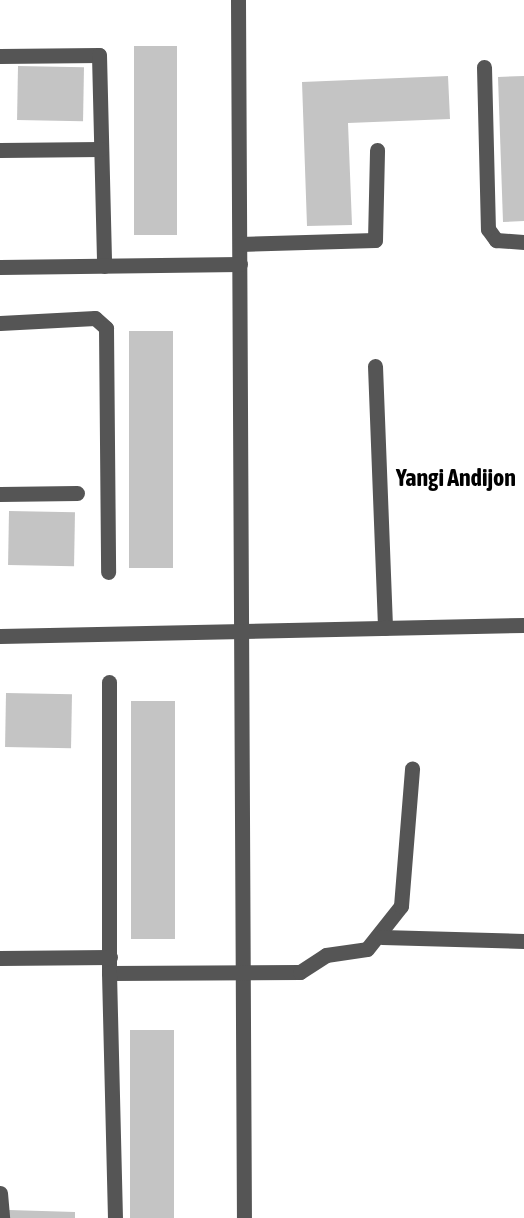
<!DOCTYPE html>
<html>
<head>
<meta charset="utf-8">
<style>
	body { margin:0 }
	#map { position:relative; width:524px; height:1218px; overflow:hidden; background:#fff; font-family:"Asap Condensed",sans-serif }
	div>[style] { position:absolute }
	.building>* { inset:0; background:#c4c4c4; transform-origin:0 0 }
	.minor>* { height:15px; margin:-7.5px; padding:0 7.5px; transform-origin:7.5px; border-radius:7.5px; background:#555 }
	span { translate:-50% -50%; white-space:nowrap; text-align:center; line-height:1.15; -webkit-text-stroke:5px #fff; paint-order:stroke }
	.district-label { font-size:24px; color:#000; font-weight:700 }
</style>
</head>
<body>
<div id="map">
	<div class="building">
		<i style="left:134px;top:46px;width:43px;height:189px"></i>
		<i style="left:18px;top:66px;width:66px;height:54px;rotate:1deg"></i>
		<i style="clip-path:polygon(448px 76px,450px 119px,348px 123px,352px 225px,307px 226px,302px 82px)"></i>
		<i style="clip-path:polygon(524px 76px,524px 221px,503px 222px,498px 77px)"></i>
		<i style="left:129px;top:331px;width:44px;height:237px"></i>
		<i style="left:9px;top:511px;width:66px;height:54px;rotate:1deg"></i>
		<i style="left:6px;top:693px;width:66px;height:54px;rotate:1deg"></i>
		<i style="left:131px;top:701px;width:44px;height:238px"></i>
		<i style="left:130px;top:1030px;width:44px;height:188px"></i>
		<i style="clip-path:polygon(9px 1210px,75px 1212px,75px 1218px,9px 1218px)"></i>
	</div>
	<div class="minor">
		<i style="left:238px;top:0;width:1218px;rotate:89.72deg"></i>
		<i style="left:0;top:56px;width:99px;rotate:-0.6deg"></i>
		<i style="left:99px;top:55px;width:211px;rotate:88.6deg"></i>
		<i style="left:484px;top:67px;width:162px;rotate:88.6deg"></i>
		<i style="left:488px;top:229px;width:14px;rotate:54deg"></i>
		<i style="left:496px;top:240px;width:28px;rotate:4deg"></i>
		<i style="left:0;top:150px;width:101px;rotate:-0.6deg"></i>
		<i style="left:240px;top:244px;width:135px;rotate:-1.7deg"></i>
		<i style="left:375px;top:240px;width:90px;rotate:-88.7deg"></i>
		<i style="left:0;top:267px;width:240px;rotate:-0.7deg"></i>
		<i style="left:0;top:323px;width:95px;rotate:-3deg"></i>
		<i style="left:95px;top:318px;width:15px;rotate:42deg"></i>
		<i style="left:106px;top:328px;width:244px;rotate:89.5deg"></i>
		<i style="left:375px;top:366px;width:262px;rotate:87.8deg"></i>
		<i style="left:0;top:494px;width:77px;rotate:-0.7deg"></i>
		<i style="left:0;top:636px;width:524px;rotate:-1.2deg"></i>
		<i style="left:109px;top:682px;width:291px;rotate:90deg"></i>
		<i style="left:109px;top:973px;width:191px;rotate:-0.3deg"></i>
		<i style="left:300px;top:972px;width:31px;rotate:-33deg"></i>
		<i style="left:326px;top:955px;width:41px;rotate:-8.3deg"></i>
		<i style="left:367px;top:949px;width:55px;rotate:-51.7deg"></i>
		<i style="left:401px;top:906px;width:138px;rotate:-85.4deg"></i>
		<i style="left:382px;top:937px;width:142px;rotate:1.6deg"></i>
		<i style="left:0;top:958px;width:110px;rotate:-0.5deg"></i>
		<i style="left:109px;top:973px;width:245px;rotate:88.6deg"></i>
		<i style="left:0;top:1193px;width:25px;rotate:85deg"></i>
	</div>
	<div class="district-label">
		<span style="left:456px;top:478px">Yangi Andijon</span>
	</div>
</div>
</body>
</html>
